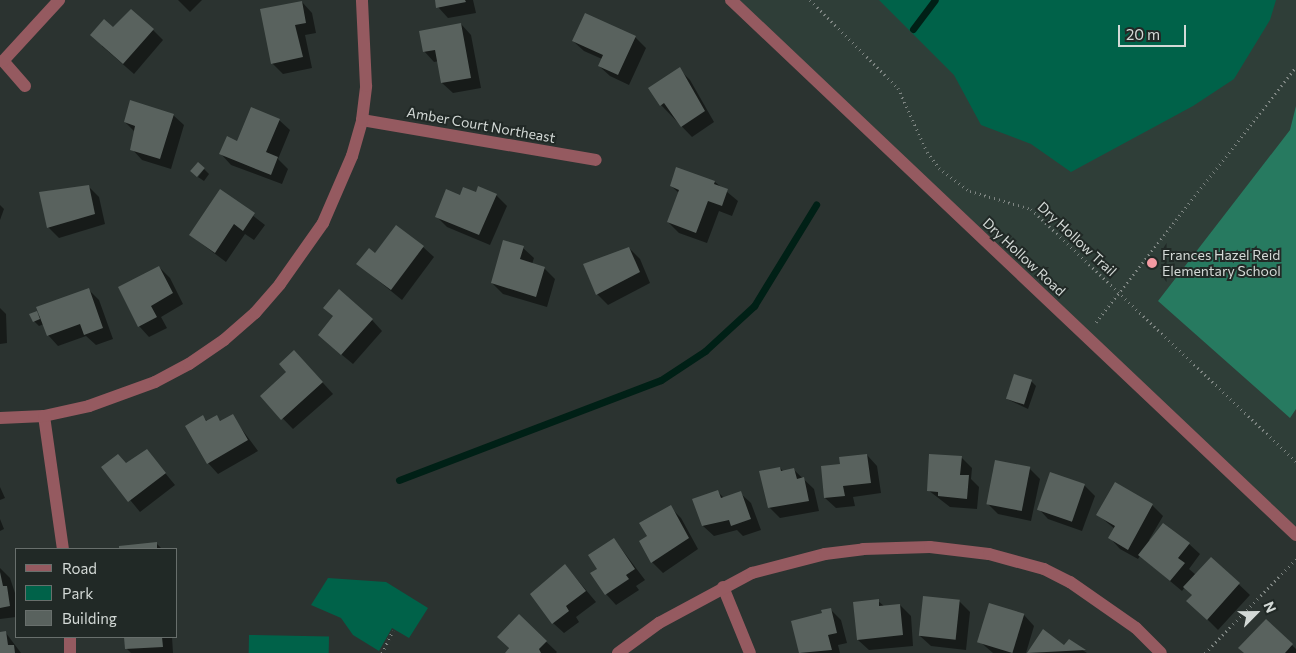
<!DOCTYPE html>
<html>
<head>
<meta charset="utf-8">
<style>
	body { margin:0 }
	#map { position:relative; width:1296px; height:653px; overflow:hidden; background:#2b3330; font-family:Commissioner,sans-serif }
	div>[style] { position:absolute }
	.built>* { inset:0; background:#2f3e38 }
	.green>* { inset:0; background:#006249; transform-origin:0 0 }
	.forest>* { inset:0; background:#277a60 }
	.shadow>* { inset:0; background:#0007 }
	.stream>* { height:7px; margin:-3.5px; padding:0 3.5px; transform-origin:3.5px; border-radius:3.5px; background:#002016 }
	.building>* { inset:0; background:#59625e; transform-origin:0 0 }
	.path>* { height:3px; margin-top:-1.5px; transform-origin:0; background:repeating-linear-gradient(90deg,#7f8683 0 1px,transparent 0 5px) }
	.minor>* { height:12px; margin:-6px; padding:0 6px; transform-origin:6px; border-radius:6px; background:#955a60 }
	.dots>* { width:14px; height:14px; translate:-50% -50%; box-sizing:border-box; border:2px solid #212926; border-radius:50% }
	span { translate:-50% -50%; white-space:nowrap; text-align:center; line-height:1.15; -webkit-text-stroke:4px #212926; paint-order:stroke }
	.street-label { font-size:14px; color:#d3d9d6 }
	.poi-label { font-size:14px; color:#d3d9d6 }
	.left { translate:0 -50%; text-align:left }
	.legend { position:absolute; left:15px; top:548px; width:162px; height:90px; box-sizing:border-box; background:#212926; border:1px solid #686f6c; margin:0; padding:6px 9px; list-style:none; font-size:15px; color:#d3d9d6 }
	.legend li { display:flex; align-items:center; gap:10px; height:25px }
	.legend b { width:25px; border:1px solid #686f6c }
	.north { position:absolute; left:1231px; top:588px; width:50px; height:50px; -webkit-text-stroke:4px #212926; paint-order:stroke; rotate:67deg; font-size:14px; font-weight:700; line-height:20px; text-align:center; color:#d3d9d6 }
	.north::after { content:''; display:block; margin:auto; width:18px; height:22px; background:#d3d9d6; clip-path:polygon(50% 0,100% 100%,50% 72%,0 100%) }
	.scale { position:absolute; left:1118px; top:25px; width:68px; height:22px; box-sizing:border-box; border:2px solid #d3d9d6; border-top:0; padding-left:6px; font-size:15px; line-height:18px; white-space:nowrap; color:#d3d9d6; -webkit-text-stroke:4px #212926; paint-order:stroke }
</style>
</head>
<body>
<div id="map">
	<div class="built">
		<i style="clip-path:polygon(731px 0,1296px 0,1296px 535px)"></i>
	</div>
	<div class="green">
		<i style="clip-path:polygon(879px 0,1276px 0,1270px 20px,1234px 79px,1193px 106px,1071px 172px,1031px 144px,981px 125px,954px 75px)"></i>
		<i style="clip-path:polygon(328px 578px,386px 582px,428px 608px,409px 638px,392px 628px,379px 651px,353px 635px,341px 618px,311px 605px)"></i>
		<i style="left:249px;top:635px;width:80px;height:18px;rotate:1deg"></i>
	</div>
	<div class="forest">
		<i style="clip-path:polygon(1296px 106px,1296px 409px,1290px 418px,1158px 301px,1290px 130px)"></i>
	</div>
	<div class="shadow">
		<i style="clip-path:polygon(178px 0,202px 0,190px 12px)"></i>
		<i style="clip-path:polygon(436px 0,473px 0,476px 13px,448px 18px,438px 7px)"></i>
		<i style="clip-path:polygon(302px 2px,312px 13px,316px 33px,305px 35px,312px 68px,283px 74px,272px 63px)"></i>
		<i style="clip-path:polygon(461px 24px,471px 35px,481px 88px,453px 93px,442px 83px,439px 61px,434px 62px,424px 51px)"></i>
		<i style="clip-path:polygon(113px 28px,153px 30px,163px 40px,134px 74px,102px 46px)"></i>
		<i style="clip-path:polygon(635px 37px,646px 48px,629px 85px,610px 76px,599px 66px,602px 59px,584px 51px,573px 41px)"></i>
		<i style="clip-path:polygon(679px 69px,690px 80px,714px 122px,692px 137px,661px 105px)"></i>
		<i style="clip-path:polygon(173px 115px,184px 125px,171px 169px,142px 160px,132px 149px,135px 132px,125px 122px)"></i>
		<i style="clip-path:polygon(279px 120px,290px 130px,278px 159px,288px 169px,282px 184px,231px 165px,221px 154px)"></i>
		<i style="clip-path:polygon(204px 169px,209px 174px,204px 181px,198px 177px)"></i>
		<i style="clip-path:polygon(715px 182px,738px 201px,732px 216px,719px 211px,707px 243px,679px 233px,668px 222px,679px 193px,671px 186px)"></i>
		<i style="clip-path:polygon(88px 186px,99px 197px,105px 224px,59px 238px,48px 227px)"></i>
		<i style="clip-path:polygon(221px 191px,265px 225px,254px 240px,245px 234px,226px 262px,190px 235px)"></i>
		<i style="clip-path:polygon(476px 194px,496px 195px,507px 206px,490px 245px,447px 227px,436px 216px,461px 196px)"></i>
		<i style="clip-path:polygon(0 205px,4px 209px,0 220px)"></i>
		<i style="clip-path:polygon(423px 247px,434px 257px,402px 300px,358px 264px,376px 254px)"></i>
		<i style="clip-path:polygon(523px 248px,534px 258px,532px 264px,544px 268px,555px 279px,547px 307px,503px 294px,492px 283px)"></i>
		<i style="clip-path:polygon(629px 248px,640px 259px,650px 283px,608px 305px,597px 294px,585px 265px)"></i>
		<i style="clip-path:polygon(159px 267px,170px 278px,183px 304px,161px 317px,167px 328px,149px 337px,139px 326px)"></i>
		<i style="clip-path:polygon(89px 290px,99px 300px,113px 339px,96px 345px,86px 336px,58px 346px,48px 335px,44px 324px,39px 326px,34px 321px,36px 313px,42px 318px)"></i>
		<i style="clip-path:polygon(0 308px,6px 314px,7px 343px,0 344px)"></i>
		<i style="clip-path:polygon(334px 316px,372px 320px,382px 331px,353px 364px,330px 345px)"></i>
		<i style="clip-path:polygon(305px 363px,333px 394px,293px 429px,261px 396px)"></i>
		<i style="clip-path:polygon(1031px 381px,1036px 386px,1028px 409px,1007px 399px)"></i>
		<i style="clip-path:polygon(232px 416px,258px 451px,218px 474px,208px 463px,203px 417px,208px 422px,216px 417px,222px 422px)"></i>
		<i style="clip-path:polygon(147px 451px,175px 485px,140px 512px,103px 467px,127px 464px)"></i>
		<i style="clip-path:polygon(867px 455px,877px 466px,881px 493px,853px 497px,855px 506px,836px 508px,825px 498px)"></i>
		<i style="clip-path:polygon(961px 457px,972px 468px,971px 479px,979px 487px,977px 509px,950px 507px,928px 490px)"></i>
		<i style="clip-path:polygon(780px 468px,784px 472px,794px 470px,814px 489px,819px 511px,780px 518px,769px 507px)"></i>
		<i style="clip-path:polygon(1029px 468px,1040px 479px,1031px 521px,998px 514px,988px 504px)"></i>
		<i style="clip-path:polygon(1051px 473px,1085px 486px,1095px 496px,1082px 531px,1048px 519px,1038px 508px)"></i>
		<i style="clip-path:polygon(0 487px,5px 498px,0 500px)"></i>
		<i style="clip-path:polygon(718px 492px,724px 498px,740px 493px,751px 503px,761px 530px,743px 536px,737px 530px,714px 536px,703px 526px)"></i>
		<i style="clip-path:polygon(1152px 505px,1163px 516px,1149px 540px,1189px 544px,1200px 554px,1189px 569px,1196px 575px,1211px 558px,1250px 595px,1218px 630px,1199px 611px,1193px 595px,1185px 587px,1182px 591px,1140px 556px,1138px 559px,1120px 549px,1110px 538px,1115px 529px,1098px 515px)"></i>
		<i style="clip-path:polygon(670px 507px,681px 518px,698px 549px,663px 573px,652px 562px,641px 541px,648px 537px)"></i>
		<i style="clip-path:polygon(0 519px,4px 529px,0 531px)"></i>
		<i style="clip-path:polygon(614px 539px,645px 580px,636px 586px,639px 590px,616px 605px,606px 594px,599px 569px)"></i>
		<i style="clip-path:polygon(156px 543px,162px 549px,120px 549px,120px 547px)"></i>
		<i style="clip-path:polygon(565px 565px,596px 602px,576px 617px,579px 622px,564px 633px,553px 623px)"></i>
		<i style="clip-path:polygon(0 568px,10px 578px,16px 596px,16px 617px,0 619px)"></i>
		<i style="clip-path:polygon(878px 601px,884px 606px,900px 605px,911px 616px,913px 646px,869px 650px,858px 640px)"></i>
		<i style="clip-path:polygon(959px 601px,970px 612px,966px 650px,931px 646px,920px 636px)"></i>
		<i style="clip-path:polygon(990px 605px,1024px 615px,1034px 626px,1026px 653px,993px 653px,979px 641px)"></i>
		<i style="clip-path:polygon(830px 609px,841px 620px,847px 643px,838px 645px,840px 653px,801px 653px,793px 622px,823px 614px)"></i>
		<i style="clip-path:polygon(519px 616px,557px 652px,556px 653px,507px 653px)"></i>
		<i style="clip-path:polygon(1266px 620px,1296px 649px,1296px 653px,1245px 653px)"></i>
		<i style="clip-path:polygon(1043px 631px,1065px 646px,1069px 641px,1087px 653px,1028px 653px)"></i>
		<i style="clip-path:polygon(0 633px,6px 633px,21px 653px,0 653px)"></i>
		<i style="clip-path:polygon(126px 637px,172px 637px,173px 653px,131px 653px,127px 649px)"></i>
	</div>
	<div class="stream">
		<i style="left:913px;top:29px;width:36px;rotate:-53deg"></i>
		<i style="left:399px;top:480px;width:280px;rotate:-20.9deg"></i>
		<i style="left:661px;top:380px;width:53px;rotate:-33.4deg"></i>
		<i style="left:705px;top:351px;width:67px;rotate:-42.6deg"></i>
		<i style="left:754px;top:306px;width:119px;rotate:-58.5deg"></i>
	</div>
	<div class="building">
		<i style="clip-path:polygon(435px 0,465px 0,466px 2px,436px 8px)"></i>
		<i style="clip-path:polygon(302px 1px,306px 23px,295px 25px,303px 57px,271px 64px,260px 9px)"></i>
		<i style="clip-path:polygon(131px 9px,154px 29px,123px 64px,90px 35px,104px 19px,113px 27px)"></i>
		<i style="clip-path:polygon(585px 13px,636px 36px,618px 75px,598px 66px,603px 55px,572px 41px)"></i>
		<i style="clip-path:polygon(461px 23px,471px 78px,441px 83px,435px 50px,423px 52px,419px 31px)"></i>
		<i style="clip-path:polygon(680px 67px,705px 111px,681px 127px,664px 103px,660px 106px,648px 88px)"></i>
		<i style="clip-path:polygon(130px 100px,174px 114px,160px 159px,130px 150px,135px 126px,124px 122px)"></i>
		<i style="clip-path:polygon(251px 107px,280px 119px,266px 152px,278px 157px,271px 175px,219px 154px,227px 136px,237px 141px)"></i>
		<i style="left:198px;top:162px;width:9px;height:12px;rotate:41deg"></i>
		<i style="clip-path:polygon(676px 167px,715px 181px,714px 184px,728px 189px,722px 206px,708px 201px,696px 233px,667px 222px,679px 190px,670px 186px)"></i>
		<i style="clip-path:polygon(89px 185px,95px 214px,47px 228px,39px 192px)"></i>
		<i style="clip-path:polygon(478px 186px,497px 194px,479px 235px,435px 217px,446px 189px,460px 195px,463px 187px,476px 192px)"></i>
		<i style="clip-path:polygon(220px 189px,255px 213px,243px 231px,234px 224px,215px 253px,189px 235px)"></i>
		<i style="clip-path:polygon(396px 225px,424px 246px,391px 290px,356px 264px,369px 248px,375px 253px)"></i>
		<i style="clip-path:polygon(503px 240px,524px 246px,520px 259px,545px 267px,536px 297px,491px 283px)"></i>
		<i style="clip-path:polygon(629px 247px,640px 272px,596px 295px,583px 264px)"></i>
		<i style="clip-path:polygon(159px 266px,173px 293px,151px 306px,157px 317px,138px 327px,118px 287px)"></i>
		<i style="clip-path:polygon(89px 288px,103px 328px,84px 335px,80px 324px,47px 336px,36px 307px)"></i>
		<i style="clip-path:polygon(339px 289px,373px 319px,341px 355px,318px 335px,333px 316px,323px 308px)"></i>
		<i style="clip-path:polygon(37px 311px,40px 319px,33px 322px,29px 314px)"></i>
		<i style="clip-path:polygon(294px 350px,323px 382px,281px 420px,260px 396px,286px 372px,279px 364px)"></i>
		<i style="left:1014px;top:374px;width:19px;height:26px;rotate:18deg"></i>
		<i style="clip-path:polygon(233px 414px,248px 440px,207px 464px,185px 426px,203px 415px,206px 421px,217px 415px,220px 421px)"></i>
		<i style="clip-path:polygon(147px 449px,166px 473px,128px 502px,101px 467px,118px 454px,126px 463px)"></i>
		<i style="clip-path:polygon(867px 454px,871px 483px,843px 486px,845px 496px,824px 498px,821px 466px,840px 464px,839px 457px)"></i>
		<i style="clip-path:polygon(929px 454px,962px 456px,960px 475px,969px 475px,967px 499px,938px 496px,938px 492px,927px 491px)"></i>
		<i style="left:995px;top:460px;width:36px;height:45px;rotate:11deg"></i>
		<i style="clip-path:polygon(780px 467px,781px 471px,794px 468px,797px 479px,804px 477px,809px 501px,768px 508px,759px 471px)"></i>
		<i style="left:1050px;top:472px;width:37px;height:40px;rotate:19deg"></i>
		<i style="clip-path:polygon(1115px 482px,1153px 504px,1128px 550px,1108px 538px,1115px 526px,1096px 515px)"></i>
		<i style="clip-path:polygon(718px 490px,721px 498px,741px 491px,751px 519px,731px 526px,729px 520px,702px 526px,692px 499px)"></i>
		<i style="clip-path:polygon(671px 505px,689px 538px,651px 563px,639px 541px,647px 536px,639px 523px)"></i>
		<i style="clip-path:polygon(1163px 523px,1190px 543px,1178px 558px,1185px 563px,1170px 581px,1138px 555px)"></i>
		<i style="clip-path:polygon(614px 538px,635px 569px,626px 575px,629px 579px,605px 595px,590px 573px,597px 569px,588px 555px)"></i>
		<i style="clip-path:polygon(157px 542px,157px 549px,119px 549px,119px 546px)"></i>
		<i style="clip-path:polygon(1211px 557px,1240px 583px,1207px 620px,1186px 601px,1192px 595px,1183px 587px)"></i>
		<i style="clip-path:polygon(565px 564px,586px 591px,566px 606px,569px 611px,552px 624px,530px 594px)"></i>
		<i style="clip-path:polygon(0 572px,3px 586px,7px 586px,10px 606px,0 608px)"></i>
		<i style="left:923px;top:596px;width:37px;height:40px;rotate:6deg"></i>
		<i style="clip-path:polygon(879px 599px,879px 606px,900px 604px,903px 635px,857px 640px,853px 602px)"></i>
		<i style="left:989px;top:603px;width:37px;height:41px;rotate:17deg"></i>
		<i style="clip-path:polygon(831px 608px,837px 633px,828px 635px,832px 650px,799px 653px,791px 621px,822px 613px,821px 610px)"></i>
		<i style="clip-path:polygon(519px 614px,547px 641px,539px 649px,541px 653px,505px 653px,509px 648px,497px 637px)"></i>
		<i style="clip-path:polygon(1266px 619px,1293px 644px,1285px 653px,1244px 653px,1238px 648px)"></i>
		<i style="clip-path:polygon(1043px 629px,1064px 645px,1069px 639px,1086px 650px,1027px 653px)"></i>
		<i style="clip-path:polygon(6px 631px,8px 645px,14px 645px,15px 653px,0 653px,0 632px)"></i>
		<i style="clip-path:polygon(124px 637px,162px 637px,163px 647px,125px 649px)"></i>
	</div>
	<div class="path">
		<i style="left:810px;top:0;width:124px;rotate:45deg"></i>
		<i style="left:898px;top:88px;width:70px;rotate:65.6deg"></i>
		<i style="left:927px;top:152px;width:20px;rotate:53deg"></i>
		<i style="left:939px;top:168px;width:39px;rotate:37deg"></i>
		<i style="left:970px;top:191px;width:64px;rotate:16.4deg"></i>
		<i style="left:1031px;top:209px;width:366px;rotate:43.6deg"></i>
		<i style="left:1096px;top:322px;width:324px;rotate:-51.9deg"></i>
		<i style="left:382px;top:653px;width:25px;rotate:-64deg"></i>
		<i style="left:1205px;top:653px;width:131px;rotate:-45.9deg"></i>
	</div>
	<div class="minor">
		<i style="left:731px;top:0;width:778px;rotate:43.44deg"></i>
		<i style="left:25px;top:86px;width:33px;rotate:-131deg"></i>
		<i style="left:3px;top:61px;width:83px;rotate:-47.4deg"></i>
		<i style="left:362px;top:120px;width:237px;rotate:9.7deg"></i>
		<i style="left:44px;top:416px;width:134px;rotate:81.9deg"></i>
		<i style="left:0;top:418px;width:44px;rotate:-2.6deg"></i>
		<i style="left:44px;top:416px;width:46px;rotate:-12.5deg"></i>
		<i style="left:89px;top:406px;width:70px;rotate:-20deg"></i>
		<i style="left:155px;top:382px;width:38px;rotate:-28deg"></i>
		<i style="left:189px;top:364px;width:42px;rotate:-34.4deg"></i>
		<i style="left:224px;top:340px;width:41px;rotate:-41.1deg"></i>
		<i style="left:255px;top:313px;width:38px;rotate:-49deg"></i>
		<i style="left:280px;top:284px;width:75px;rotate:-54.8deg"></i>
		<i style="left:323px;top:223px;width:73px;rotate:-66.6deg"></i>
		<i style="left:352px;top:156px;width:37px;rotate:-74deg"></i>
		<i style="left:362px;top:120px;width:34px;rotate:-83deg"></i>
		<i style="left:366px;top:86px;width:86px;rotate:-92.7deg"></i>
		<i style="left:723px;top:587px;width:71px;rotate:67.8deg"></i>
		<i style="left:70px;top:637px;width:16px;rotate:90deg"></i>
		<i style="left:618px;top:653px;width:51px;rotate:-36.2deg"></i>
		<i style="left:659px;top:623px;width:106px;rotate:-28.3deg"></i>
		<i style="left:752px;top:573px;width:75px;rotate:-14.6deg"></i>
		<i style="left:825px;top:554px;width:38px;rotate:-7deg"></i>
		<i style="left:863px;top:549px;width:67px;rotate:-1.7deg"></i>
		<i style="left:930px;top:547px;width:59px;rotate:6.8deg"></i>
		<i style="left:989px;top:554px;width:57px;rotate:15.3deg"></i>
		<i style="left:1044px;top:569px;width:29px;rotate:27deg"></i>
		<i style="left:1070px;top:582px;width:80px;rotate:34.9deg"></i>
		<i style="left:1136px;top:628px;width:35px;rotate:45deg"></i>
	</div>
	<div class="dots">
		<i style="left:1152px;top:263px;background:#f49aa2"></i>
	</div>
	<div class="street-label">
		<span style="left:481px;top:125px;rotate:10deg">Amber Court Northeast</span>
		<span style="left:1077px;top:239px;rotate:43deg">Dry Hollow Trail</span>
		<span style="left:1024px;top:257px;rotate:43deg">Dry Hollow Road</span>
	</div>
	<div class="poi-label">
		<span class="left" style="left:1162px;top:263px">Frances Hazel Reid<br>Elementary School</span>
	</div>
	<ul class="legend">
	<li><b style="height:6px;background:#955a60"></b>Road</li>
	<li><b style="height:14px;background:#006249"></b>Park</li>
	<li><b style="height:14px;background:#59625e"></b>Building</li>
	</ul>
	<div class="north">N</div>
	<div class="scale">20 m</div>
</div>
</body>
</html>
